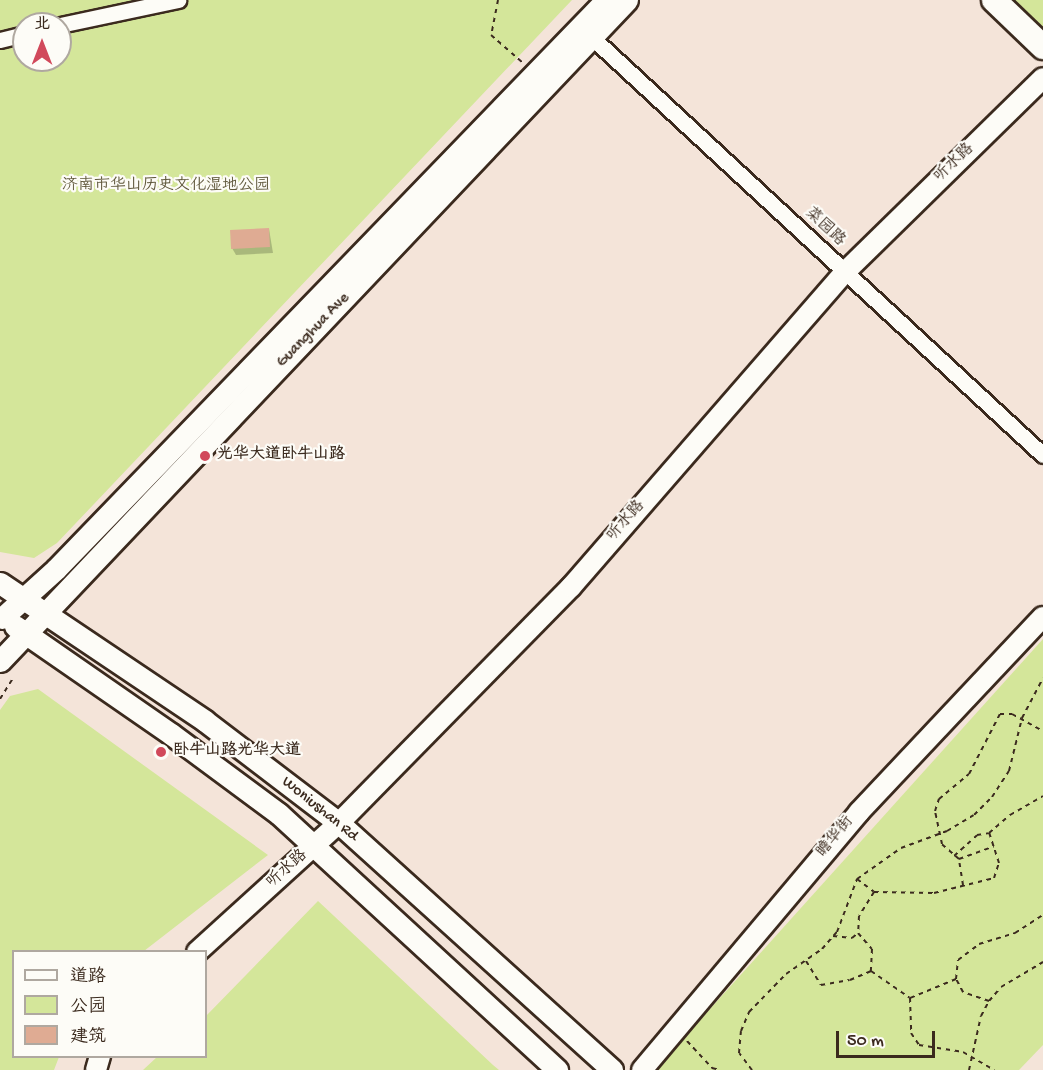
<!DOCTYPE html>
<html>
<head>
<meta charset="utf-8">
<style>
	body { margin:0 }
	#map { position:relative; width:1043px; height:1070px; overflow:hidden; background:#f4e4d9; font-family:"Gochi Hand","LXGW WenKai TC",sans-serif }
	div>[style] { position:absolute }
	.green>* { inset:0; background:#d4e69a }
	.shadow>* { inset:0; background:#0003 }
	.building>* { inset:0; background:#dfab93; transform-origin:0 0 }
	.path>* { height:2px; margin-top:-1px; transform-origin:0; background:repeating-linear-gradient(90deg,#3b2a1e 0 4.5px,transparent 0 9px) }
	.roads { filter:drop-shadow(2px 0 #3b2a1e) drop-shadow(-2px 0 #3b2a1e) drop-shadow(0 2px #3b2a1e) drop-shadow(0 -2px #3b2a1e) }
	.minor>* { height:15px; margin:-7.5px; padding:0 7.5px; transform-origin:7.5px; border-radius:7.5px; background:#fdfcf7 }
	.tertiary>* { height:20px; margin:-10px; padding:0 10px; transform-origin:10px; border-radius:10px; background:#fdfcf7 }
	.secondary>* { height:21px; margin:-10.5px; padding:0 10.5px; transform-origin:10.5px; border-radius:10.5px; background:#fdfcf7 }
	.primary>* { height:24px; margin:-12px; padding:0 12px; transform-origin:12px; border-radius:12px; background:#fdfcf7 }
	.dots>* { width:16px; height:16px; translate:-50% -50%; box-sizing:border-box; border:3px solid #fdfcf7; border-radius:50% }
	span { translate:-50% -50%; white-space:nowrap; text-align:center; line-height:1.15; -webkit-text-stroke:4.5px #fdfcf7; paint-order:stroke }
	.street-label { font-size:16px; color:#3b2a1e }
	.park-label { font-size:16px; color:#61593d }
	.poi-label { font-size:16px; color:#3b2a1e; font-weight:700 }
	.left { translate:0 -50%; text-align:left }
	.legend { position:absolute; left:12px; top:950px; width:195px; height:108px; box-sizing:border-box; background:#fdfcf7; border:2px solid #afa8a0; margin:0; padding:8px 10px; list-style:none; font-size:18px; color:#3b2a1e }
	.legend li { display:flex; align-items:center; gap:12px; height:30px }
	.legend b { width:30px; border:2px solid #afa8a0 }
	.north { position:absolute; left:12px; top:12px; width:60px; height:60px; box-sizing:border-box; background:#fdfcf7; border:2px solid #afa8a0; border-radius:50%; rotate:0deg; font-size:16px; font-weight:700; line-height:24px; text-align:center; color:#3b2a1e }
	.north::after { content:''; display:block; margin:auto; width:21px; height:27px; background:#d1495b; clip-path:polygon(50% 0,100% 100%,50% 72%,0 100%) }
	.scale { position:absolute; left:836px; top:1031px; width:99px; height:27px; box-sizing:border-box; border:3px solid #3b2a1e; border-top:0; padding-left:8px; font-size:18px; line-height:21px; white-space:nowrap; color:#3b2a1e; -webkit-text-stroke:4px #fdfcf7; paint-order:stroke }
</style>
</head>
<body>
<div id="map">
	<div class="green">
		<i style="clip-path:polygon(evenodd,0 0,572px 0,57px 543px,34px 558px,0 552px,0 0,24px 24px,60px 24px,60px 60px,24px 60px,24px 24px)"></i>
		<i style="clip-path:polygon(1015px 0,1043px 0,1043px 29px,1014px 0)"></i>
		<i style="clip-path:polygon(1043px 639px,1043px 1045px,1019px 1070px,655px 1070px)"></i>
		<i style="clip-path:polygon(38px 689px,268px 855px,144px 951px,14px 952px,14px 1056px,59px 1057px,54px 1070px,0 1070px,0 710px,10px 696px)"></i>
		<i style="clip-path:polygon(318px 901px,493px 1065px,499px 1070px,143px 1070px,157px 1057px,206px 1056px,206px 1016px)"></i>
	</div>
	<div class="shadow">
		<i style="clip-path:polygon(269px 229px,273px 253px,236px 255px,232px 248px)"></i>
	</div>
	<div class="building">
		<i style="left:269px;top:228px;width:19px;height:39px;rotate:87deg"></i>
	</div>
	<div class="path">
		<i style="left:498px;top:0;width:36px;rotate:101deg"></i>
		<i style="left:491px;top:35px;width:41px;rotate:41.1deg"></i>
		<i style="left:0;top:699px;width:25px;rotate:-58deg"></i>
		<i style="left:954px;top:856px;width:31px;rotate:-42deg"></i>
		<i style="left:977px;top:835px;width:12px;rotate:-9deg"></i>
		<i style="left:959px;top:859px;width:37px;rotate:-20deg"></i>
		<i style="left:857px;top:879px;width:21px;rotate:37deg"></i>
		<i style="left:874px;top:892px;width:60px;rotate:1deg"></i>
		<i style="left:934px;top:893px;width:62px;rotate:-14deg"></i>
		<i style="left:994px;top:878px;width:16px;rotate:-72deg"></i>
		<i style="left:999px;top:863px;width:32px;rotate:-108deg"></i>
		<i style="left:989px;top:833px;width:28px;rotate:-41deg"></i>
		<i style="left:1010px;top:815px;width:38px;rotate:-30deg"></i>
		<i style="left:963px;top:885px;width:26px;rotate:-99deg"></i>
		<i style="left:959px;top:859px;width:23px;rotate:-139deg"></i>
		<i style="left:942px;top:844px;width:34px;rotate:-102deg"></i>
		<i style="left:935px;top:811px;width:13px;rotate:-72deg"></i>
		<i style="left:939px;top:799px;width:39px;rotate:-40deg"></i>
		<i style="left:969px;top:774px;width:68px;rotate:-62.7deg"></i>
		<i style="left:1000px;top:714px;width:12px"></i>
		<i style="left:1012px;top:714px;width:35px;rotate:29deg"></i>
		<i style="left:874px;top:892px;width:28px;rotate:122deg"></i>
		<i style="left:859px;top:916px;width:17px;rotate:93deg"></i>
		<i style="left:858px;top:933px;width:21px;rotate:49deg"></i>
		<i style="left:872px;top:949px;width:22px;rotate:93deg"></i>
		<i style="left:871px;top:971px;width:47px;rotate:34.7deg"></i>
		<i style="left:833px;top:936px;width:19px;rotate:6deg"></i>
		<i style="left:852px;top:938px;width:8px;rotate:-40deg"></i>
		<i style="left:806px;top:961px;width:28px;rotate:58deg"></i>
		<i style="left:821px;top:985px;width:29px;rotate:-10deg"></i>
		<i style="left:850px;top:980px;width:23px;rotate:-23deg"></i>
		<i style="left:956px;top:979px;width:50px;rotate:157.6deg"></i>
		<i style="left:910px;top:998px;width:35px;rotate:88deg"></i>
		<i style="left:911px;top:1033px;width:14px;rotate:56deg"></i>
		<i style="left:919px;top:1045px;width:45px;rotate:9deg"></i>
		<i style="left:963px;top:1052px;width:36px;rotate:30deg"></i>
		<i style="left:989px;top:1001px;width:28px;rotate:-161deg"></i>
		<i style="left:963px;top:992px;width:15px;rotate:-118deg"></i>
		<i style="left:956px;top:979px;width:19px;rotate:-84deg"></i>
		<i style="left:958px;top:960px;width:26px;rotate:-37deg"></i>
		<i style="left:979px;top:944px;width:38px;rotate:-17deg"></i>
		<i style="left:1015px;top:933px;width:33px;rotate:-33deg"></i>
		<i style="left:687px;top:1041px;width:37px;rotate:47deg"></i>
		<i style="left:712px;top:1068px;width:8px;rotate:14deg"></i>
		<i style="left:752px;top:1070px;width:21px;rotate:-127deg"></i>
		<i style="left:739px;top:1053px;width:22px;rotate:-85deg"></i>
		<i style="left:741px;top:1031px;width:21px;rotate:-67deg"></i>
		<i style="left:749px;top:1012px;width:53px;rotate:-45.8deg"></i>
		<i style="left:786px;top:974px;width:44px;rotate:-34.8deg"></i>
		<i style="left:822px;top:949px;width:23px;rotate:-49deg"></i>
		<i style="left:837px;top:932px;width:57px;rotate:-69.3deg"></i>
		<i style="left:857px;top:879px;width:54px;rotate:-35.2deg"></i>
		<i style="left:901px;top:848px;width:49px;rotate:-20.3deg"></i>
		<i style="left:947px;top:831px;width:31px;rotate:-31deg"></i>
		<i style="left:974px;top:815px;width:25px;rotate:-45deg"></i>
		<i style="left:992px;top:797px;width:31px;rotate:-57deg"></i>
		<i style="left:1009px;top:771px;width:55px;rotate:-76.2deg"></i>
		<i style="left:1022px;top:718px;width:45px;rotate:-62.3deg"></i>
		<i style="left:969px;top:1070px;width:55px;rotate:-77.5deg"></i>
		<i style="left:981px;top:1016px;width:17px;rotate:-62deg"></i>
		<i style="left:989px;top:1001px;width:18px;rotate:-49deg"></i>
		<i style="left:1001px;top:987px;width:49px;rotate:-30.8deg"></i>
	</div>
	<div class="roads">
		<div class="minor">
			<i style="left:60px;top:25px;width:121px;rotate:-12deg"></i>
			<i style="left:585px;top:31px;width:624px;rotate:42.79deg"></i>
			<i style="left:0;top:40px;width:25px;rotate:-14deg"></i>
		</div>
		<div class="tertiary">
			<i style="left:197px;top:952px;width:192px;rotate:-42.3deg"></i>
			<i style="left:339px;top:823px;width:331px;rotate:-45.5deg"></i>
			<i style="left:571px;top:587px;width:417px;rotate:-49deg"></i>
			<i style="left:845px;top:272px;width:277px;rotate:-44.4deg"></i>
			<i style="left:96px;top:1070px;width:15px;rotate:-74deg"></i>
			<i style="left:642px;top:1070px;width:337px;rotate:-49.9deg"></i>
			<i style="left:859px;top:812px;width:268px;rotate:-46.7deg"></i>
		</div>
		<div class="secondary">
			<i style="left:0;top:583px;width:247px;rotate:33.9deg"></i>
			<i style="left:205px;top:721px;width:168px;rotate:37.3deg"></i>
			<i style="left:339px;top:823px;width:368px;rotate:42.1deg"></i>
			<i style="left:2px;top:618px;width:73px;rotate:-42.2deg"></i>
			<i style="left:56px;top:569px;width:791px;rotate:-45.97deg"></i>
			<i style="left:15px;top:626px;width:190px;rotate:34.7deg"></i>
			<i style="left:171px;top:734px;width:134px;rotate:36.5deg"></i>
			<i style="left:279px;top:814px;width:378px;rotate:42.6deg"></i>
			<i style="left:0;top:661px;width:911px;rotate:-46.51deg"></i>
		</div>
		<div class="primary">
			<i style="left:994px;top:0;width:68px;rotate:43.8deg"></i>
		</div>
	</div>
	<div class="dots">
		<i style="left:205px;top:456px;background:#d1495b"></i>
		<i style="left:161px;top:752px;background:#d1495b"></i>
	</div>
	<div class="street-label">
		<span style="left:955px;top:164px;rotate:-44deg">听水路</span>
		<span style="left:824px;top:228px;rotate:43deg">菜园路</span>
		<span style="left:314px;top:331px;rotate:-46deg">Guanghua Ave</span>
		<span style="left:627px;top:522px;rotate:-49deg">听水路</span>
		<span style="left:319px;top:810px;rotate:39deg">Woniushan Rd</span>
		<span style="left:836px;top:838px;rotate:-50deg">瞻华街</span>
		<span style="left:288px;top:870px;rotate:-42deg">听水路</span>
	</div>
	<div class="park-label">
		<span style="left:166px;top:187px">济南市华山历史文化湿地公园</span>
	</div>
	<div class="poi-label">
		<span class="left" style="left:217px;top:456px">光华大道卧牛山路</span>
		<span class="left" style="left:173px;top:752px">卧牛山路光华大道</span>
	</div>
	<ul class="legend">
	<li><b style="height:8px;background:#fdfcf7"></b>道路</li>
	<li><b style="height:16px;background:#d4e69a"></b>公园</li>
	<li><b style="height:16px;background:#dfab93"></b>建筑</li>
	</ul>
	<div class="north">北</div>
	<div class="scale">50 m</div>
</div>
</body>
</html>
